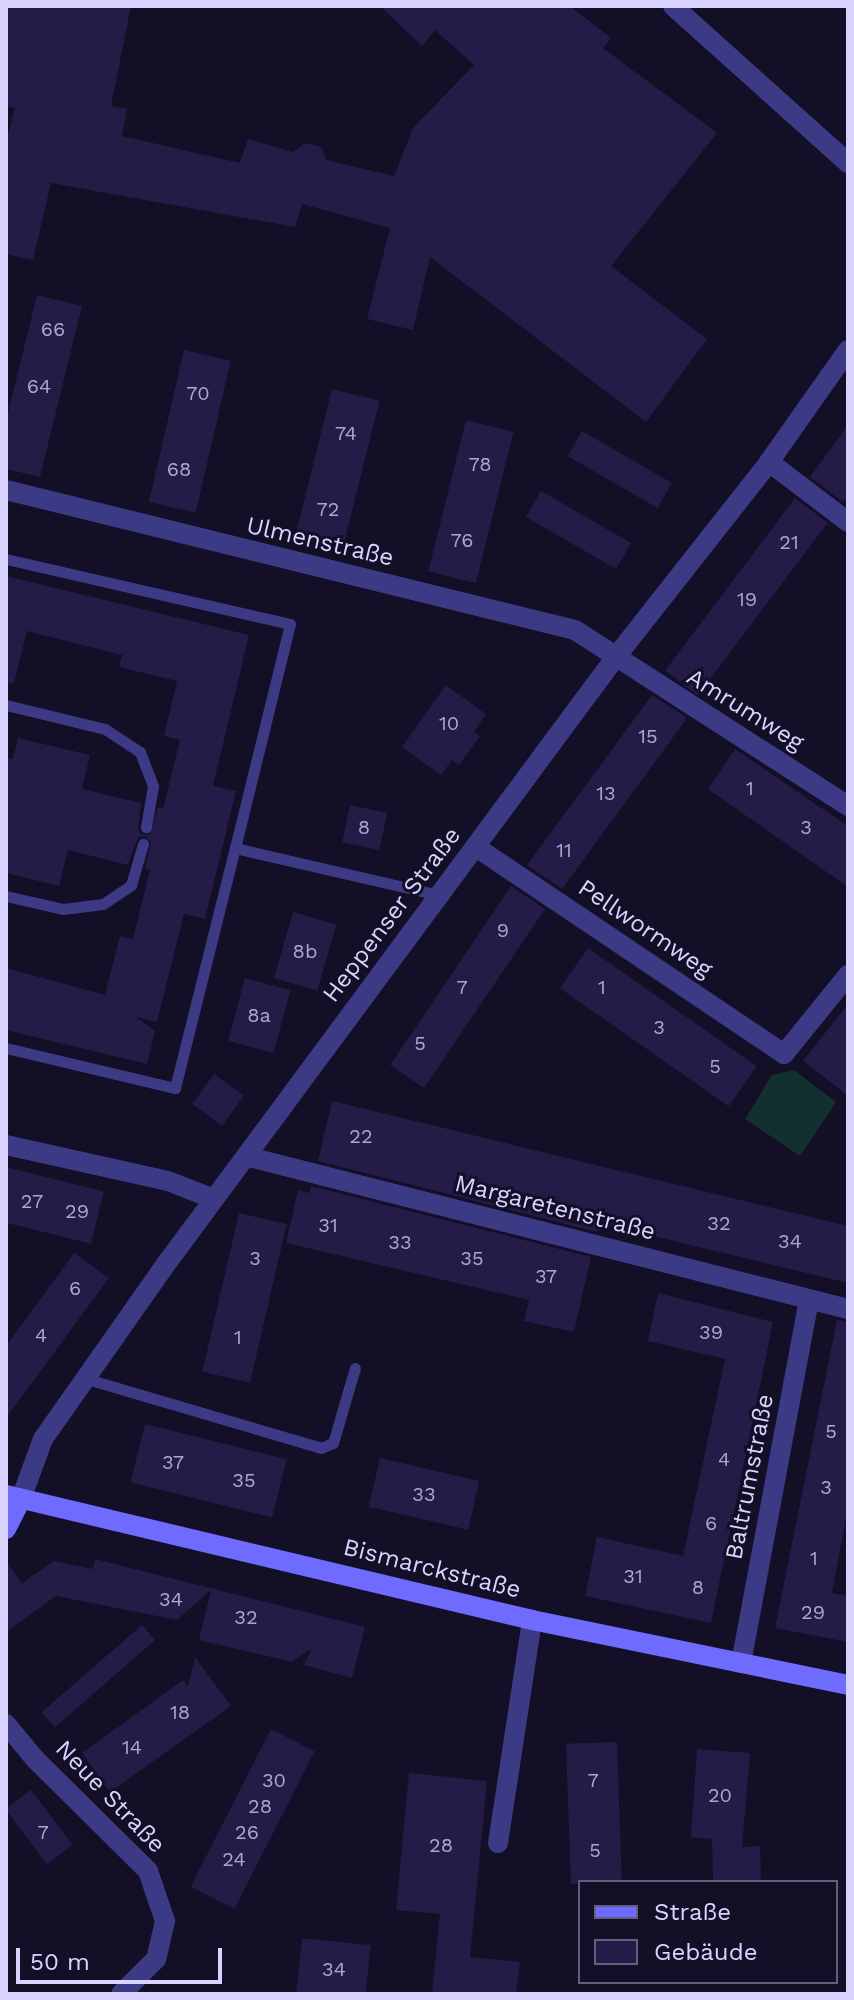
<!DOCTYPE html>
<html>
<head>
<meta charset="utf-8">
<style>
	body { margin:0 }
	#map { position:relative; width:854px; height:2000px; overflow:hidden; background:#130f26; font-family:"Work Sans",sans-serif }
	div>[style] { position:absolute }
	.green>* { inset:0; background:#12302f }
	.building>* { inset:0; background:#241b47; transform-origin:0 0 }
	.service>* { height:11px; margin:-5.5px; padding:0 5.5px; transform-origin:5.5px; border-radius:5.5px; background:#3d3a85 }
	.minor>* { height:20px; margin:-10px; padding:0 10px; transform-origin:10px; border-radius:10px; background:#3d3a85 }
	.secondary>* { height:20px; margin:-10px; padding:0 10px; transform-origin:10px; border-radius:10px; background:#6f6bff }
	span { translate:-50% -50%; white-space:nowrap; text-align:center; line-height:1.15; -webkit-text-stroke:6px #130f26; paint-order:stroke }
	.number-label { font-size:20px; color:#aca6d1 }
	.number-label span { -webkit-text-stroke-width:0 }
	.street-label { font-size:24px; color:#d9d4ff }
	.frame { position:absolute; inset:0; border:8px solid #d9d4ff; pointer-events:none }
	.legend { position:absolute; left:578px; top:1880px; width:260px; height:104px; box-sizing:border-box; background:#130f26; border:2px solid #625e7d; margin:0; padding:10px 14px; list-style:none; font-size:24px; color:#d9d4ff }
	.legend li { display:flex; align-items:center; gap:16px; height:40px }
	.legend b { width:40px; border:2px solid #625e7d }
	.scale { position:absolute; left:16px; top:1948px; width:206px; height:36px; box-sizing:border-box; border:4px solid #d9d4ff; border-top:0; padding-left:10px; font-size:24px; line-height:28px; white-space:nowrap; color:#d9d4ff; -webkit-text-stroke:6px #130f26; paint-order:stroke }
</style>
</head>
<body>
<div id="map">
	<div class="green">
		<i style="clip-path:polygon(794px 1070px,836px 1102px,800px 1156px,745px 1119px,772px 1075px)"></i>
	</div>
	<div class="building">
		<i style="clip-path:polygon(6px 6px,131px 6px,111px 106px,127px 109px,122px 136px,240px 163px,248px 139px,293px 152px,305px 143px,322px 147px,326px 160px,394px 176px,413px 128px,474px 65px,435px 30px,422px 46px,380px 6px,570px 6px,611px 38px,603px 48px,717px 133px,611px 266px,707px 339px,646px 422px,430px 257px,413px 330px,367px 319px,390px 228px,302px 204px,295px 227px,51px 183px,33px 260px,6px 254px,6px 143px,15px 108px,6px 106px)"></i>
		<i style="clip-path:polygon(37px 295px,82px 306px,40px 477px,6px 469px,6px 421px)"></i>
		<i style="left:184px;top:350px;width:48px;height:156px;rotate:13deg"></i>
		<i style="left:332px;top:389px;width:49px;height:156px;rotate:14deg"></i>
		<i style="left:466px;top:420px;width:49px;height:156px;rotate:14deg"></i>
		<i style="clip-path:polygon(848px 425px,848px 496px,843px 502px,810px 477px)"></i>
		<i style="left:582px;top:431px;width:104px;height:29px;rotate:30deg"></i>
		<i style="left:541px;top:491px;width:104px;height:30px;rotate:30deg"></i>
		<i style="left:795px;top:498px;width:41px;height:216px;rotate:37deg"></i>
		<i style="clip-path:polygon(6px 576px,249px 635px,213px 786px,236px 791px,205px 919px,184px 914px,157px 1022px,136px 1017px,155px 1031px,147px 1064px,6px 1030px,6px 968px,105px 995px,120px 936px,133px 939px,150px 870px,145px 868px,151px 843px,146px 836px,138px 837px,128px 865px,68px 850px,59px 886px,6px 873px,6px 758px,13px 759px,18px 738px,90px 755px,82px 789px,141px 803px,138px 829px,141px 834px,150px 835px,158px 807px,163px 809px,180px 740px,164px 736px,177px 681px,119px 667px,122px 655px,27px 631px,14px 683px,6px 682px)"></i>
		<i style="clip-path:polygon(446px 685px,486px 714px,474px 732px,480px 736px,459px 765px,452px 760px,441px 775px,402px 747px)"></i>
		<i style="clip-path:polygon(652px 695px,686px 717px,685px 721px,562px 889px,527px 865px)"></i>
		<i style="clip-path:polygon(735px 749px,848px 826px,848px 887px,708px 789px)"></i>
		<i style="left:350px;top:805px;width:38px;height:38px;rotate:12deg"></i>
		<i style="left:511px;top:886px;width:41px;height:216px;rotate:34deg"></i>
		<i style="left:293px;top:912px;width:45px;height:69px;rotate:16deg"></i>
		<i style="left:588px;top:948px;width:206px;height:49px;rotate:35deg"></i>
		<i style="left:245px;top:978px;width:47px;height:65px;rotate:15deg"></i>
		<i style="clip-path:polygon(848px 1004px,848px 1096px,803px 1061px)"></i>
		<i style="left:214px;top:1074px;width:37px;height:37px;rotate:36deg"></i>
		<i style="clip-path:polygon(332px 1101px,848px 1226px,848px 1283px,599px 1223px,597px 1232px,318px 1161px)"></i>
		<i style="left:6px;top:1167px;width:101px;height:54px;rotate:14deg"></i>
		<i style="clip-path:polygon(311px 1186px,591px 1257px,574px 1332px,524px 1321px,529px 1300px,286px 1243px,298px 1190px,310px 1193px)"></i>
		<i style="left:239px;top:1213px;width:49px;height:163px;rotate:13deg"></i>
		<i style="clip-path:polygon(74px 1253px,109px 1278px,6px 1418px,6px 1346px)"></i>
		<i style="clip-path:polygon(658px 1293px,773px 1322px,711px 1623px,585px 1596px,597px 1537px,683px 1556px,725px 1359px,648px 1341px)"></i>
		<i style="clip-path:polygon(837px 1320px,848px 1322px,848px 1507px,832px 1593px,848px 1596px,848px 1642px,775px 1628px)"></i>
		<i style="left:145px;top:1424px;width:146px;height:60px;rotate:14deg"></i>
		<i style="left:380px;top:1458px;width:102px;height:50px;rotate:13deg"></i>
		<i style="clip-path:polygon(95px 1559px,365px 1627px,352px 1678px,304px 1665px,312px 1648px,292px 1662px,199px 1640px,211px 1590px,177px 1620px,56px 1596px,6px 1632px,6px 1561px,22px 1583px,54px 1561px,93px 1569px)"></i>
		<i style="left:142px;top:1625px;width:20px;height:133px;rotate:49deg"></i>
		<i style="clip-path:polygon(195px 1657px,231px 1706px,110px 1792px,82px 1753px,183px 1680px,188px 1686px)"></i>
		<i style="left:271px;top:1729px;width:49px;height:177px;rotate:27deg"></i>
		<i style="left:617px;top:1742px;width:140px;height:51px;rotate:88deg"></i>
		<i style="clip-path:polygon(697px 1749px,750px 1753px,742px 1847px,760px 1846px,761px 1882px,713px 1882px,712px 1839px,691px 1837px)"></i>
		<i style="clip-path:polygon(409px 1773px,487px 1781px,470px 1957px,520px 1962px,516px 1994px,432px 1994px,440px 1914px,396px 1910px)"></i>
		<i style="left:31px;top:1790px;width:69px;height:32px;rotate:53deg"></i>
		<i style="left:302px;top:1938px;width:69px;height:56px;rotate:6deg"></i>
	</div>
	<div class="service">
		<i style="left:6px;top:559px;width:291px;rotate:12.9deg"></i>
		<i style="left:290px;top:624px;width:231px;rotate:103.8deg"></i>
		<i style="left:235px;top:848px;width:209px;rotate:13deg"></i>
		<i style="left:6px;top:705px;width:102px;rotate:13.6deg"></i>
		<i style="left:105px;top:729px;width:42px;rotate:33.3deg"></i>
		<i style="left:140px;top:752px;width:36px;rotate:69deg"></i>
		<i style="left:153px;top:786px;width:42px;rotate:99.7deg"></i>
		<i style="left:6px;top:896px;width:58px;rotate:12.8deg"></i>
		<i style="left:63px;top:909px;width:40px;rotate:-7.1deg"></i>
		<i style="left:103px;top:904px;width:34px;rotate:-34deg"></i>
		<i style="left:131px;top:885px;width:43px;rotate:-73.7deg"></i>
		<i style="left:6px;top:1048px;width:174px;rotate:13.3deg"></i>
		<i style="left:175px;top:1088px;width:247px;rotate:-76deg"></i>
		<i style="left:87px;top:1379px;width:244px;rotate:16.4deg"></i>
		<i style="left:321px;top:1448px;width:13px;rotate:-23deg"></i>
		<i style="left:333px;top:1443px;width:78px;rotate:-73.7deg"></i>
	</div>
	<div class="minor">
		<i style="left:673px;top:6px;width:235px;rotate:41.9deg"></i>
		<i style="left:769px;top:462px;width:99px;rotate:37.2deg"></i>
		<i style="left:6px;top:490px;width:586px;rotate:13.82deg"></i>
		<i style="left:575px;top:630px;width:325px;rotate:32.8deg"></i>
		<i style="left:476px;top:847px;width:371px;rotate:33.9deg"></i>
		<i style="left:784px;top:1054px;width:102px;rotate:-51deg"></i>
		<i style="left:6px;top:1145px;width:166px;rotate:12.5deg"></i>
		<i style="left:168px;top:1181px;width:49px;rotate:21.4deg"></i>
		<i style="left:249px;top:1157px;width:618px;rotate:14.24deg"></i>
		<i style="left:21px;top:1499px;width:64px;rotate:-69.9deg"></i>
		<i style="left:43px;top:1439px;width:219px;rotate:-54.9deg"></i>
		<i style="left:169px;top:1260px;width:749px;rotate:-53.47deg"></i>
		<i style="left:615px;top:658px;width:249px;rotate:-51.8deg"></i>
		<i style="left:769px;top:462px;width:137px;rotate:-54.8deg"></i>
		<i style="left:741px;top:1663px;width:368px;rotate:-79.4deg"></i>
		<i style="left:6px;top:1724px;width:45px;rotate:50.4deg"></i>
		<i style="left:35px;top:1759px;width:159px;rotate:44.7deg"></i>
		<i style="left:148px;top:1871px;width:53px;rotate:71.2deg"></i>
		<i style="left:165px;top:1921px;width:39px;rotate:103deg"></i>
		<i style="left:156px;top:1959px;width:49px;rotate:135deg"></i>
		<i style="left:498px;top:1843px;width:226px;rotate:-81.3deg"></i>
	</div>
	<div class="secondary">
		<i style="left:6px;top:1495px;width:541px;rotate:13.37deg"></i>
		<i style="left:532px;top:1620px;width:323px;rotate:11.6deg"></i>
		<i style="left:6px;top:1529px;width:34px;rotate:-63deg"></i>
	</div>
	<div class="number-label">
		<span style="left:53px;top:329px">66</span>
		<span style="left:39px;top:386px">64</span>
		<span style="left:198px;top:393px">70</span>
		<span style="left:346px;top:433px">74</span>
		<span style="left:480px;top:464px">78</span>
		<span style="left:179px;top:469px">68</span>
		<span style="left:328px;top:509px">72</span>
		<span style="left:462px;top:540px">76</span>
		<span style="left:789px;top:542px">21</span>
		<span style="left:747px;top:599px">19</span>
		<span style="left:449px;top:723px">10</span>
		<span style="left:648px;top:736px">15</span>
		<span style="left:750px;top:788px">1</span>
		<span style="left:606px;top:793px">13</span>
		<span style="left:364px;top:827px">8</span>
		<span style="left:806px;top:827px">3</span>
		<span style="left:564px;top:850px">11</span>
		<span style="left:503px;top:930px">9</span>
		<span style="left:305px;top:951px">8b</span>
		<span style="left:462px;top:987px">7</span>
		<span style="left:602px;top:987px">1</span>
		<span style="left:259px;top:1015px">8a</span>
		<span style="left:659px;top:1027px">3</span>
		<span style="left:420px;top:1043px">5</span>
		<span style="left:715px;top:1066px">5</span>
		<span style="left:361px;top:1136px">22</span>
		<span style="left:32px;top:1201px">27</span>
		<span style="left:77px;top:1211px">29</span>
		<span style="left:719px;top:1223px">32</span>
		<span style="left:328px;top:1225px">31</span>
		<span style="left:790px;top:1241px">34</span>
		<span style="left:400px;top:1242px">33</span>
		<span style="left:255px;top:1258px">3</span>
		<span style="left:472px;top:1258px">35</span>
		<span style="left:546px;top:1276px">37</span>
		<span style="left:75px;top:1288px">6</span>
		<span style="left:711px;top:1332px">39</span>
		<span style="left:41px;top:1335px">4</span>
		<span style="left:238px;top:1337px">1</span>
		<span style="left:831px;top:1431px">5</span>
		<span style="left:724px;top:1459px">4</span>
		<span style="left:173px;top:1462px">37</span>
		<span style="left:244px;top:1480px">35</span>
		<span style="left:826px;top:1487px">3</span>
		<span style="left:424px;top:1494px">33</span>
		<span style="left:711px;top:1523px">6</span>
		<span style="left:814px;top:1558px">1</span>
		<span style="left:633px;top:1576px">31</span>
		<span style="left:698px;top:1587px">8</span>
		<span style="left:171px;top:1599px">34</span>
		<span style="left:813px;top:1612px">29</span>
		<span style="left:246px;top:1617px">32</span>
		<span style="left:180px;top:1712px">18</span>
		<span style="left:132px;top:1747px">14</span>
		<span style="left:274px;top:1780px">30</span>
		<span style="left:593px;top:1780px">7</span>
		<span style="left:720px;top:1795px">20</span>
		<span style="left:260px;top:1806px">28</span>
		<span style="left:43px;top:1832px">7</span>
		<span style="left:247px;top:1832px">26</span>
		<span style="left:441px;top:1845px">28</span>
		<span style="left:595px;top:1850px">5</span>
		<span style="left:234px;top:1859px">24</span>
		<span style="left:334px;top:1969px">34</span>
	</div>
	<div class="street-label">
		<span style="left:320px;top:542px;rotate:13deg">Ulmenstraße</span>
		<span style="left:745px;top:710px;rotate:32deg">Amrumweg</span>
		<span style="left:392px;top:915px;rotate:-53deg">Heppenser Straße</span>
		<span style="left:645px;top:929px;rotate:34deg">Pellwormweg</span>
		<span style="left:555px;top:1208px;rotate:14deg">Margaretenstraße</span>
		<span style="left:750px;top:1477px;rotate:-79deg">Baltrumstraße</span>
		<span style="left:432px;top:1569px;rotate:14deg">Bismarckstraße</span>
		<span style="left:110px;top:1797px;rotate:46deg">Neue Straße</span>
	</div>
	<div class="frame"></div>
	<ul class="legend">
	<li><b style="height:10px;background:#6f6bff"></b>Straße</li>
	<li><b style="height:22px;background:#241b47"></b>Gebäude</li>
	</ul>
	<div class="scale">50 m</div>
</div>
</body>
</html>
